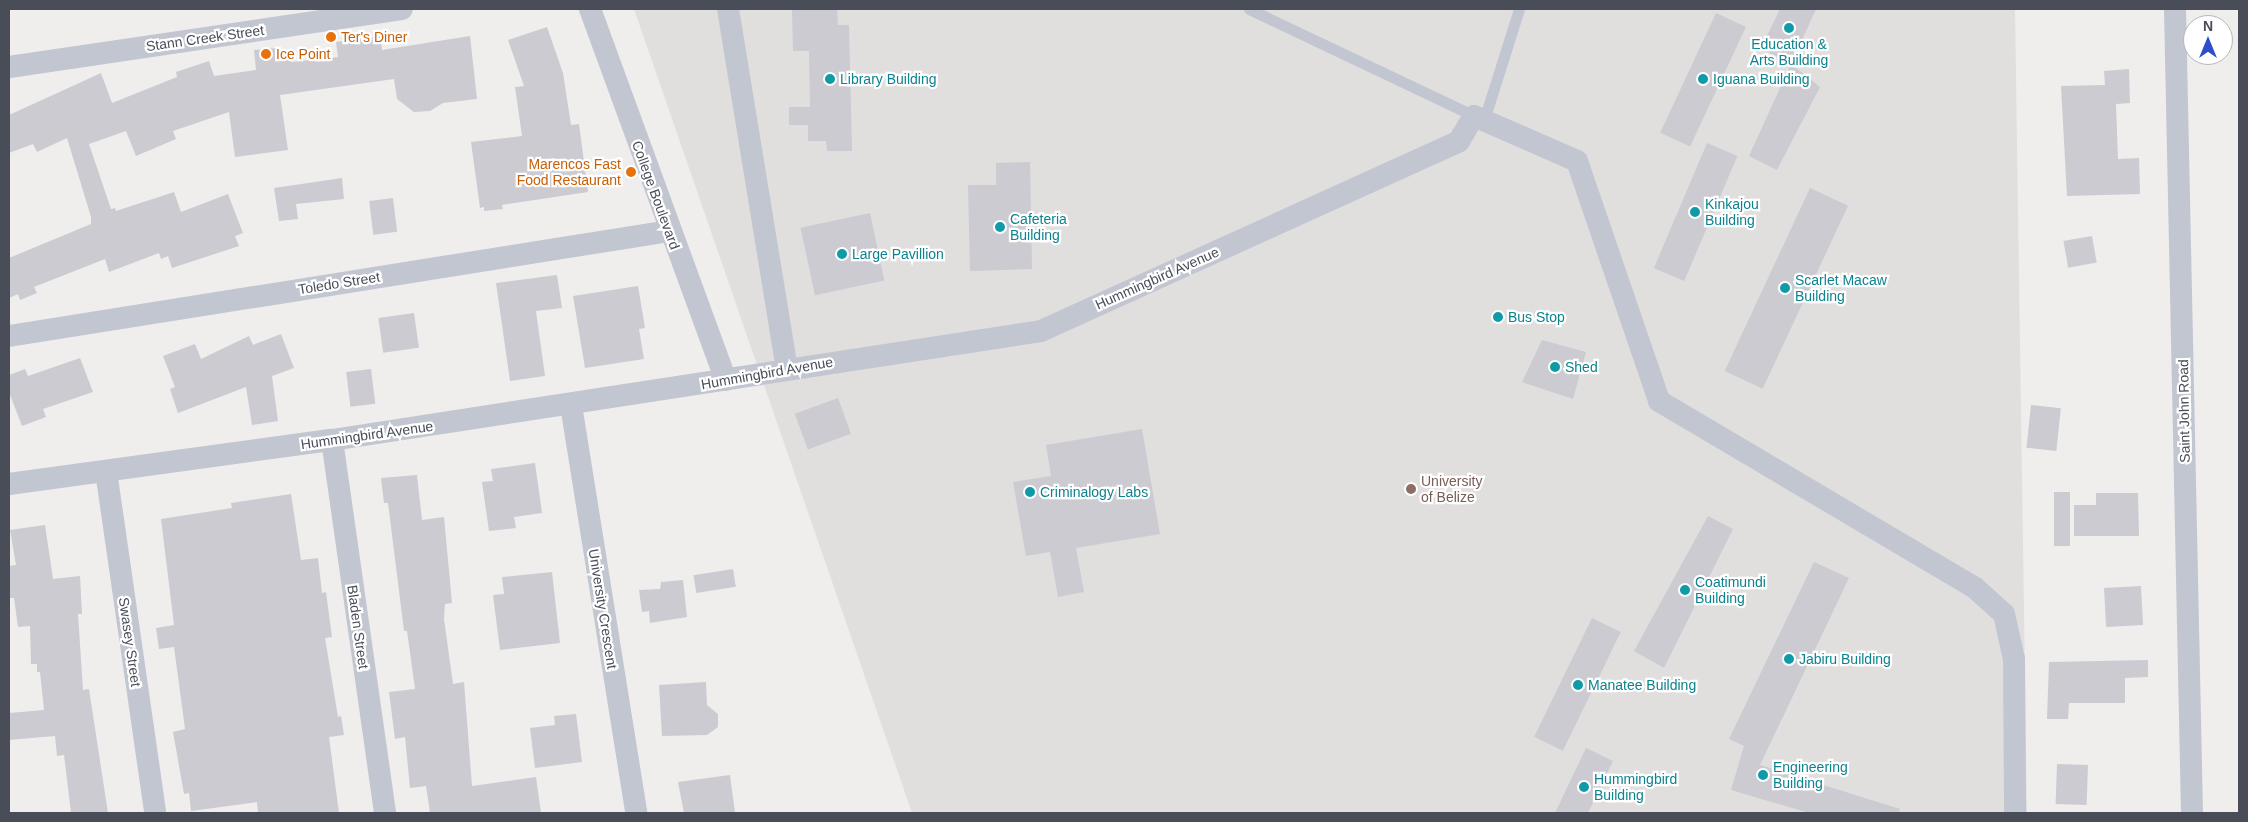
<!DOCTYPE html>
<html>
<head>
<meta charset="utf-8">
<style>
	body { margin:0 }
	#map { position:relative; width:2248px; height:822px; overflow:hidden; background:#efeeed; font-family:Helvetica,sans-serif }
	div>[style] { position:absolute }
	.education>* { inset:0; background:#e0dfde }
	.building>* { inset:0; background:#cbcbd1; transform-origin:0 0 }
	.lane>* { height:11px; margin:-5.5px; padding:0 5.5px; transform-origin:5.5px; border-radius:5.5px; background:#c2c6d1 }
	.street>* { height:22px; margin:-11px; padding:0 11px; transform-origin:11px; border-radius:11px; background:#c2c6d1 }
	.dots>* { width:14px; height:14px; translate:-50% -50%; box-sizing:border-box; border:2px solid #fff; border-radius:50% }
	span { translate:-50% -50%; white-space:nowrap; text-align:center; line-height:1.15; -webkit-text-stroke:4.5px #fff; paint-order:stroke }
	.food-label { font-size:14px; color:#c56008 }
	.left { translate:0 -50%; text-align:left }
	.right { translate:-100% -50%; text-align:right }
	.street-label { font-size:14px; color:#484d58 }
	.culture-label { font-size:14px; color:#0d838f }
	.education-label { font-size:14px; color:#785e54 }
	.frame { position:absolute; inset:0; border:10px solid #484d58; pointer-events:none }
	.north { position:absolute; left:2183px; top:15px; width:50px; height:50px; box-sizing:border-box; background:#fff; border:1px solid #b6b8bc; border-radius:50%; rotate:0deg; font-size:14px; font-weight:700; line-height:20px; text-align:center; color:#484d58 }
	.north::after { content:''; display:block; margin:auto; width:18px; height:22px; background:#2e4fc9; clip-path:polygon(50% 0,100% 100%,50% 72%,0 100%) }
</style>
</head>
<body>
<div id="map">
	<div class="education">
		<i style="clip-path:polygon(634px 9px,2015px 9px,2027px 813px,912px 813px)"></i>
	</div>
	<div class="building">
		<i style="clip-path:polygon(792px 9px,837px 9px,838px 25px,849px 25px,852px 151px,827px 151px,826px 141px,808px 141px,808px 125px,789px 125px,789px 107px,810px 107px,809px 51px,793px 51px)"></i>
		<i style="clip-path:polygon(1780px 9px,1816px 9px,1791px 64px,1761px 48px)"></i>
		<i style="left:1716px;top:13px;width:33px;height:132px;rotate:25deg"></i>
		<i style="clip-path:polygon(547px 27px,563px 73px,571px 125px,579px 124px,588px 192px,502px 205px,503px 209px,484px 211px,484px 207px,480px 208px,471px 142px,522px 136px,515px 87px,524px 86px,508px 40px)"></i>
		<i style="clip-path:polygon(380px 36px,382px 50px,470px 36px,477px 99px,443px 103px,430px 111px,414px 112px,397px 99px,394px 79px,280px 95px,288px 150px,235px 157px,229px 112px,173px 131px,176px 139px,136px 156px,126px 131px,89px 144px,111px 209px,115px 208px,116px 211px,174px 192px,181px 212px,228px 194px,243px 233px,235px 236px,239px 246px,172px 268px,168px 256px,161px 259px,159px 253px,109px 272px,105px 259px,34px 287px,37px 293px,20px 300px,18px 294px,9px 298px,9px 258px,91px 224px,91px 217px,67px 138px,37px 152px,33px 144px,9px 153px,9px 115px,101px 73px,112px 103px,177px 77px,176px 72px,209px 61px,214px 76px,256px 70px,254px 50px,277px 48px,277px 56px,290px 55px,291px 62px,338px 57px,336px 42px)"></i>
		<i style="clip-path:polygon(1791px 64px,1820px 87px,1777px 170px,1749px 156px)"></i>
		<i style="clip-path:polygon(2129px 69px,2130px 103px,2116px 104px,2118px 159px,2139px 158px,2140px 194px,2067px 196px,2061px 86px,2105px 85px,2104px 71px)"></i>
		<i style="left:1707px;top:143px;width:33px;height:136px;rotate:23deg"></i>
		<i style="clip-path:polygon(1030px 162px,1032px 269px,970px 271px,968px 185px,996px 185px,996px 163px)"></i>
		<i style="clip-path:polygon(342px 178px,344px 199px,296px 204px,298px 219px,279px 221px,274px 188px)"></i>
		<i style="left:1810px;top:188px;width:42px;height:202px;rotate:25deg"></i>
		<i style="left:393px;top:198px;width:34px;height:24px;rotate:83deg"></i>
		<i style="left:870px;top:213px;width:69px;height:71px;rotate:78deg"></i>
		<i style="left:2092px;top:236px;width:27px;height:29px;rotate:80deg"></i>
		<i style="clip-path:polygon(557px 275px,562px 308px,536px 311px,545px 376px,510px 381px,496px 283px)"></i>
		<i style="clip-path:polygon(638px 286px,645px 328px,639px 329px,644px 359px,585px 368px,573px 296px)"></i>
		<i style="left:414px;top:313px;width:35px;height:36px;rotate:82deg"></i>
		<i style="clip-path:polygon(281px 334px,294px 368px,272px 376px,278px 421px,252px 425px,246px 387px,178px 413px,170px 389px,175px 387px,163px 356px,195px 344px,201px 359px,249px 336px,253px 345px)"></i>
		<i style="clip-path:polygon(1542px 340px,1586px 352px,1573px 399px,1522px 382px)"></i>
		<i style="clip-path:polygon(80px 358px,93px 392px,43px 409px,46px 417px,22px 426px,9px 392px,9px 375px,25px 369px,28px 376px)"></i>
		<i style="left:371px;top:369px;width:35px;height:25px;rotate:83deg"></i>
		<i style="left:838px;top:398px;width:38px;height:46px;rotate:70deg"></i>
		<i style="left:2031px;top:405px;width:30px;height:43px;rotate:6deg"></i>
		<i style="clip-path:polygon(1142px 429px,1160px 534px,1076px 548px,1084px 592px,1058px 597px,1050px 552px,1026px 556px,1013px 482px,1051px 476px,1046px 445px)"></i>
		<i style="clip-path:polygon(535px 463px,542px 513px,514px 517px,516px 528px,489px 531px,482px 482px,493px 481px,491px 469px)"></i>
		<i style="clip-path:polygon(417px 475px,422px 520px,444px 517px,452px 603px,445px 604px,444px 619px,453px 684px,464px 682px,472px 786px,536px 777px,541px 813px,430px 813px,426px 786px,410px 788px,405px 737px,395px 739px,389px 692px,415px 689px,407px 631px,404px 631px,388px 503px,384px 503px,381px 478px)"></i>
		<i style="left:2054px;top:492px;width:16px;height:54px"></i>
		<i style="clip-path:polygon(2096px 493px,2138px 493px,2139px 536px,2074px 536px,2074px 505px,2096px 505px)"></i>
		<i style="clip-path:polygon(291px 494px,301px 560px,318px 558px,322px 593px,326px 592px,332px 637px,325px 638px,338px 717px,341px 716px,344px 735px,329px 737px,339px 813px,258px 813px,257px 802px,191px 811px,189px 793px,184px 794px,173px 732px,185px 729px,174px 647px,159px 649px,156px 628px,174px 625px,161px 519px,232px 508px,231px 503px)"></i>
		<i style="clip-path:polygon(1708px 516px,1733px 529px,1664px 668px,1634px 651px)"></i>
		<i style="clip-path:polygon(45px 525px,53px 579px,80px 576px,82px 614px,78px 614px,83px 690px,89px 689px,108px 813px,71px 813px,64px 755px,57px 756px,55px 736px,9px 740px,9px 713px,44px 710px,40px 672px,37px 672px,37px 664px,31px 664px,30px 626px,18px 627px,14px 598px,9px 598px,9px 566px,16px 565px,10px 530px)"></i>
		<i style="clip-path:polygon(1814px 562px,1849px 578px,1760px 765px,1900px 809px,1899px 813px,1809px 813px,1731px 790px,1744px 746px,1729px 739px)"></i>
		<i style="left:733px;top:569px;width:18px;height:40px;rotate:81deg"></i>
		<i style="clip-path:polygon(552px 572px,560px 643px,500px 650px,493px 595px,504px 594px,502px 577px)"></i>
		<i style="clip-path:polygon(683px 580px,687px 617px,650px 623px,649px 611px,642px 612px,639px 590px,660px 589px,661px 582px)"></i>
		<i style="left:2141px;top:586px;width:39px;height:37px;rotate:87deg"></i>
		<i style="left:1592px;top:618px;width:32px;height:132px;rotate:26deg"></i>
		<i style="clip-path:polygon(2148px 660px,2148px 677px,2125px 678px,2125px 703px,2069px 703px,2068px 719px,2047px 719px,2049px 662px)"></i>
		<i style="clip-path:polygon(706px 682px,707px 705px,718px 714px,718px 727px,707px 735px,662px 736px,659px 685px)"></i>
		<i style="clip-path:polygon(576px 714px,582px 762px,535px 768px,530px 728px,555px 725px,554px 716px)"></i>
		<i style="clip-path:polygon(1586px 748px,1613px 761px,1588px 813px,1555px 813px)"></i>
		<i style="left:2057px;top:764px;width:31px;height:40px;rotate:2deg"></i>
		<i style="clip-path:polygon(730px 775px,735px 813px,684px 813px,678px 782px)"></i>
	</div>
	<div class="lane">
		<i style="left:1249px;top:9px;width:249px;rotate:25.4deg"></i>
		<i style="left:1484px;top:120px;width:116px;rotate:-72.5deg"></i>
	</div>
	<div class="street">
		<i style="left:590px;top:9px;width:395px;rotate:69.9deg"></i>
		<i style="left:728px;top:9px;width:365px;rotate:80.7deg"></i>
		<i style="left:2175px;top:9px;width:804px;rotate:88.79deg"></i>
		<i style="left:9px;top:67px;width:397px;rotate:-8.4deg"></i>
		<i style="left:9px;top:336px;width:668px;rotate:-9.04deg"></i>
		<i style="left:571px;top:405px;width:413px;rotate:80.9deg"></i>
		<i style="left:332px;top:440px;width:377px;rotate:81.9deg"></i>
		<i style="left:106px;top:471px;width:345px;rotate:81.8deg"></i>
		<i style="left:9px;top:484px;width:326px;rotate:-7.8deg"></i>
		<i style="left:332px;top:440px;width:717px;rotate:-8.74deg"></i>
		<i style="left:1041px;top:331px;width:459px;rotate:-24.4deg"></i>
		<i style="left:1459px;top:141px;width:29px;rotate:-59deg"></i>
		<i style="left:1474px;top:116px;width:112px;rotate:23.6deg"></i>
		<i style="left:1577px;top:161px;width:254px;rotate:71.1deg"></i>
		<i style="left:1659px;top:401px;width:366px;rotate:30.6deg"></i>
		<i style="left:1974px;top:587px;width:40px;rotate:42deg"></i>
		<i style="left:2004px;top:614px;width:46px;rotate:77.5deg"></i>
		<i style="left:2014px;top:659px;width:154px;rotate:89.6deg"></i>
	</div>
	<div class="dots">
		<i style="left:1789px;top:28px;background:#0f9aa8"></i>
		<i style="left:331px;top:37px;background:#e8710a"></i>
		<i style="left:266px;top:54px;background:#e8710a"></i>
		<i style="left:830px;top:79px;background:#0f9aa8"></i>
		<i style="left:1703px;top:79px;background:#0f9aa8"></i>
		<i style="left:631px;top:172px;background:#e8710a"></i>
		<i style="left:1695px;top:212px;background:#0f9aa8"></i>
		<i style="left:1000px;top:227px;background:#0f9aa8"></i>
		<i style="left:842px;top:254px;background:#0f9aa8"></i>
		<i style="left:1785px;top:288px;background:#0f9aa8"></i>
		<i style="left:1498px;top:317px;background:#0f9aa8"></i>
		<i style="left:1555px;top:367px;background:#0f9aa8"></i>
		<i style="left:1411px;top:489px;background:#8d6e63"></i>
		<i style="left:1030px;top:492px;background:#0f9aa8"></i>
		<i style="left:1685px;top:590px;background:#0f9aa8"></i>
		<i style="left:1789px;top:659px;background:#0f9aa8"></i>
		<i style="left:1578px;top:685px;background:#0f9aa8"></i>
		<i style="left:1763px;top:775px;background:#0f9aa8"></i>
		<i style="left:1584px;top:787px;background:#0f9aa8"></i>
	</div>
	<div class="food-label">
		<span class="left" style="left:341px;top:37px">Ter's Diner</span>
		<span class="left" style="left:276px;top:54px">Ice Point</span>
		<span class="right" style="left:621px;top:172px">Marencos Fast<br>Food Restaurant</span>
	</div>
	<div class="street-label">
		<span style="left:205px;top:38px;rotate:-8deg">Stann Creek Street</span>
		<span style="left:656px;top:195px;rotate:70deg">College Boulevard</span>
		<span style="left:1157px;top:278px;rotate:-24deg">Hummingbird Avenue</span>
		<span style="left:339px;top:283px;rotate:-9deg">Toledo Street</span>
		<span style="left:767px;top:373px;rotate:-10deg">Hummingbird Avenue</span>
		<span style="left:2184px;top:411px;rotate:-91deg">Saint John Road</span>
		<span style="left:367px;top:435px;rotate:-8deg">Hummingbird Avenue</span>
		<span style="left:603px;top:609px;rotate:81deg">University Crescent</span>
		<span style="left:358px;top:627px;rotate:82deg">Bladen Street</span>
		<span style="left:130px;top:642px;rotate:82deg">Swasey Street</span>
	</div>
	<div class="culture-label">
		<span style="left:1789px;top:52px">Education &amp;<br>Arts Building</span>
		<span class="left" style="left:840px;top:79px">Library Building</span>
		<span class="left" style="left:1713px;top:79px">Iguana Building</span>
		<span class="left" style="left:1705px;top:212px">Kinkajou<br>Building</span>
		<span class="left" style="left:1010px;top:227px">Cafeteria<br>Building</span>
		<span class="left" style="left:852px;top:254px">Large Pavillion</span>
		<span class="left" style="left:1795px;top:288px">Scarlet Macaw<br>Building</span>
		<span class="left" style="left:1508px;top:317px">Bus Stop</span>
		<span class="left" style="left:1565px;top:367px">Shed</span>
		<span class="left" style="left:1040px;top:492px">Criminalogy Labs</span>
		<span class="left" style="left:1695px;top:590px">Coatimundi<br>Building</span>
		<span class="left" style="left:1799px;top:659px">Jabiru Building</span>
		<span class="left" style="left:1588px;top:685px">Manatee Building</span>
		<span class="left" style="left:1773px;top:775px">Engineering<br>Building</span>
		<span class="left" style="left:1594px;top:787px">Hummingbird<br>Building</span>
	</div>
	<div class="education-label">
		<span class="left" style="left:1421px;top:489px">University<br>of Belize</span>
	</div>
	<div class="frame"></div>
	<div class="north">N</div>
</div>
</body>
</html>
